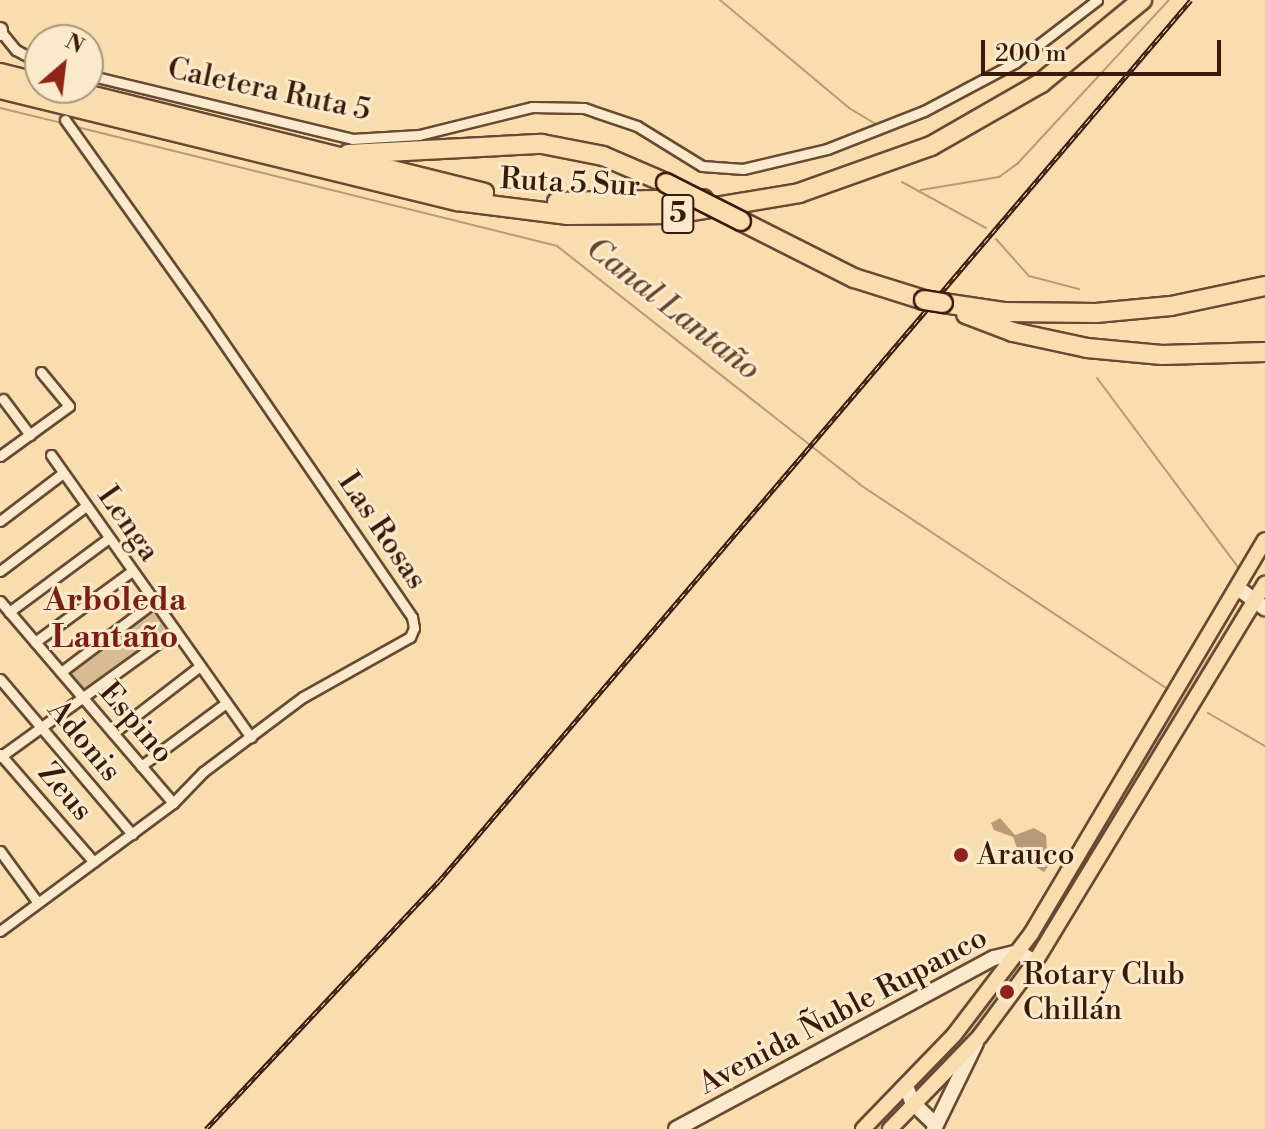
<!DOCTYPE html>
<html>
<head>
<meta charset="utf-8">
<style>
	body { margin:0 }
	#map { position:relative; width:1265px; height:1129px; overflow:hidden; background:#f8ddaf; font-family:"Libre Bodoni",serif }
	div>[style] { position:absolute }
	.green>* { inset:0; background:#d7bc93; transform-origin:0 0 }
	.water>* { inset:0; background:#b79a77 }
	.stream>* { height:2px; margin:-1px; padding:0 1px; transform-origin:1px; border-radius:1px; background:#b79a77 }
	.roads { filter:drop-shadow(2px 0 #684a33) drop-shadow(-2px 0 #684a33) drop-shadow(0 2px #684a33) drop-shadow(0 -2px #684a33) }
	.street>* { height:9px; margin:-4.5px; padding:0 4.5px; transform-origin:4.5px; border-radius:4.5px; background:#fae9cb }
	.secondary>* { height:14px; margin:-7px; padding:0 7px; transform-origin:7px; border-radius:7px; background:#fae9cb }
	.primary>* { height:14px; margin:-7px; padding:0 7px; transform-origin:7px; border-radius:7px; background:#f8ddaf }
	.highway>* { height:18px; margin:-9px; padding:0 9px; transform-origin:9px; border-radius:9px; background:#f8ddaf }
	.rail>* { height:5px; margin-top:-2.5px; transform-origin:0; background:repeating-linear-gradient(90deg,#fae9cb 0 6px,#38190a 0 12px); box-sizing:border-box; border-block:2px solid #38190a }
	.bridges { filter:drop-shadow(2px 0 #38190a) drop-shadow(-2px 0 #38190a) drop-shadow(0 2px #38190a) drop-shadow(0 -2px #38190a) }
	.highway-bridge>* { height:18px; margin:-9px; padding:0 9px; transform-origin:9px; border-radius:9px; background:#f8ddaf }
	.dots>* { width:22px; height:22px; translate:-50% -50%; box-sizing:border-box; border:4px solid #fae9cb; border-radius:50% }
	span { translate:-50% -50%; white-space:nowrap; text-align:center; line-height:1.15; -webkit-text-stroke:6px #fae9cb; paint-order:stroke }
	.shield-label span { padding:2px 6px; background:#fae9cb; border:2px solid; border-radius:6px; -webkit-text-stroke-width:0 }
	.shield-label { font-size:28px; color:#38190a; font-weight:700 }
	.street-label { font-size:30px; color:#38190a }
	.poi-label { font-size:30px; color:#38190a }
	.left { translate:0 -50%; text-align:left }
	.water-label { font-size:32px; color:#644630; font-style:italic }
	.neighbourhood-label { font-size:32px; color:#7a1f14; font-weight:700 }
	.north { position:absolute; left:24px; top:24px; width:80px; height:80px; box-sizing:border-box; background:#fae9cb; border:2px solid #ac967e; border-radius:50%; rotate:28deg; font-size:22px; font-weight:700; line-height:32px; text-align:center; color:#38190a }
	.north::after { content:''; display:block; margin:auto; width:28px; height:36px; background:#8f2418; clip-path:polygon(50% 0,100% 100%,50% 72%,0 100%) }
	.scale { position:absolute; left:981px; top:40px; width:240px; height:36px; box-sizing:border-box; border:4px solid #38190a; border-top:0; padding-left:10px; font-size:24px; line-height:28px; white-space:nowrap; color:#38190a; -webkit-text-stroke:6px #fae9cb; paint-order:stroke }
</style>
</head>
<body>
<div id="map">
	<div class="green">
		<i style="clip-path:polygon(1243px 600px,1245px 603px,1130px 794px,1128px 787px)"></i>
		<i style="left:150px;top:608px;width:30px;height:107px;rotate:53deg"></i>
		<i style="clip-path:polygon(1017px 965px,1025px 969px,975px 1033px,885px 1129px,874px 1129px,946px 1054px)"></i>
	</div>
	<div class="water">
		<i style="clip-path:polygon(1000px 818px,1015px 835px,1034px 828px,1046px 835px,1048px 867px,1044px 872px,1020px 857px,1013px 837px,994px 830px,991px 823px)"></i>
	</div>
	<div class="stream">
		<i style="left:720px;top:0;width:168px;rotate:39.9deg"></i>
		<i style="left:849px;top:108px;width:33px;rotate:31deg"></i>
		<i style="left:0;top:108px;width:60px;rotate:13.6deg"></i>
		<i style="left:77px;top:127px;width:495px;rotate:13.9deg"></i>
		<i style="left:557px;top:246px;width:385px;rotate:38.2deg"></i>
		<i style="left:859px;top:484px;width:370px;rotate:33.6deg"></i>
		<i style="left:902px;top:182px;width:96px;rotate:28.7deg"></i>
		<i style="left:921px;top:190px;width:79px;rotate:-9.5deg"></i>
		<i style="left:999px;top:177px;width:24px;rotate:-36deg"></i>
		<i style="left:1018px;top:163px;width:222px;rotate:-47.2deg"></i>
		<i style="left:996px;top:239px;width:50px;rotate:48.3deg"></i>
		<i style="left:1029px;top:276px;width:52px;rotate:14.6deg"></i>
		<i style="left:1097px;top:378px;width:236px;rotate:53.3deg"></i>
		<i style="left:1208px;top:713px;width:66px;rotate:30.1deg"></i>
	</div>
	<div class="roads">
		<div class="street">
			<i style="left:2px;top:33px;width:22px;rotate:51deg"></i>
			<i style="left:16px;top:50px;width:27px;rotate:28deg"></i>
			<i style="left:88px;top:75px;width:272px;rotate:13.6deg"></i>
			<i style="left:352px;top:139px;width:67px;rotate:-3.4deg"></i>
			<i style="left:419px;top:135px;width:116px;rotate:-13.9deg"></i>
			<i style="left:532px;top:107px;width:52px;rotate:1.1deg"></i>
			<i style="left:584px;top:108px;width:56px;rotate:18.8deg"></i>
			<i style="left:637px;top:126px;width:76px;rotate:31.6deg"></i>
			<i style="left:702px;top:166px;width:41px;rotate:4.2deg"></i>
			<i style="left:743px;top:169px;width:86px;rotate:-13.4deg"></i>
			<i style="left:827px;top:149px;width:104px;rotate:-21.4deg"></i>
			<i style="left:924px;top:111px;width:104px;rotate:-28deg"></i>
			<i style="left:1016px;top:62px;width:102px;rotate:-37.4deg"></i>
			<i style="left:3px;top:399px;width:45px;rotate:53.1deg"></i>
			<i style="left:51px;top:455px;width:346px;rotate:54.7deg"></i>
			<i style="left:0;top:456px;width:85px;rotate:-35.9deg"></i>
			<i style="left:69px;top:406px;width:44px;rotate:-129.5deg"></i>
			<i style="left:0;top:521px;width:79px;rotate:-37.3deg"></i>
			<i style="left:0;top:571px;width:108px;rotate:-37.1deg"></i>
			<i style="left:0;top:601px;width:266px;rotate:49.4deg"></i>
			<i style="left:9px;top:612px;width:124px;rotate:-36.5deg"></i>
			<i style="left:35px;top:642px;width:120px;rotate:-36.2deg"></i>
			<i style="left:61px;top:672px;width:116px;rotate:-37deg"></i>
			<i style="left:0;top:679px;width:204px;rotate:49.6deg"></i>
			<i style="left:113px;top:733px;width:110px;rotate:-37.6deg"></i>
			<i style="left:0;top:754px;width:143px;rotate:49deg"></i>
			<i style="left:0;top:757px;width:216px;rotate:-35.8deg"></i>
			<i style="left:141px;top:766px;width:106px;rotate:-36.5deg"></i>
			<i style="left:0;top:851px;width:64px;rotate:53.8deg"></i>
			<i style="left:0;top:931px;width:215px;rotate:-36.5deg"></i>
			<i style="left:173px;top:803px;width:43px;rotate:-45.9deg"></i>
			<i style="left:203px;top:772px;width:125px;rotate:-36.9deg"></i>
			<i style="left:303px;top:697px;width:123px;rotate:-29.3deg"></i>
			<i style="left:410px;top:637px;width:10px;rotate:-66deg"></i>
			<i style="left:414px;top:628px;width:11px;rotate:-100deg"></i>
			<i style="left:412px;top:617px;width:365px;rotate:-124.5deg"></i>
			<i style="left:205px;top:316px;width:241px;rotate:-125.5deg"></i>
		</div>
		<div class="secondary">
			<i style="left:0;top:30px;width:3px;rotate:90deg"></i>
			<i style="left:1238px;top:588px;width:34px;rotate:37deg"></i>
			<i style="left:906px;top:1086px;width:17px;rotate:69deg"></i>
			<i style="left:912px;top:1102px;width:33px;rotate:44deg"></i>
			<i style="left:676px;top:1129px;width:361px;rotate:-28.3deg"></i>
			<i style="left:994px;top:958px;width:25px;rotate:-14deg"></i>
			<i style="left:1018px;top:952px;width:20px;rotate:30deg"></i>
			<i style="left:934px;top:1129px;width:96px;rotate:-64deg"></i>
		</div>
		<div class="primary">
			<i style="left:863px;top:1129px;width:131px;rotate:-45.9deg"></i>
			<i style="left:954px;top:1035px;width:127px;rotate:-52.7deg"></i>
			<i style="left:1031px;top:934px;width:458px;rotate:-59.3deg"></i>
			<i style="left:890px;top:1129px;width:129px;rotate:-45.9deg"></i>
			<i style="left:980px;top:1036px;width:92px;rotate:-53.4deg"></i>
			<i style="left:1035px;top:962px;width:443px;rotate:-58.7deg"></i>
		</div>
		<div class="highway">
			<i style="left:0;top:73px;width:41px;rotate:14deg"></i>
			<i style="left:61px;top:88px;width:436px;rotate:13.9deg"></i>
			<i style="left:0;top:89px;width:471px;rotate:13.8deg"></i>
			<i style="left:457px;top:201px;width:112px;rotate:7.2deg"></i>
			<i style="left:568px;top:215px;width:106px;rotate:-0.5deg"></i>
			<i style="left:674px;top:214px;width:127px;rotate:-9.5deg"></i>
			<i style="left:799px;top:193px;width:140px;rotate:-19.6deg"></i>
			<i style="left:931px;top:146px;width:127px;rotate:-29.8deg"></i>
			<i style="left:1041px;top:83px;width:131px;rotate:-39.4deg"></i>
			<i style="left:348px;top:154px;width:194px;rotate:-3deg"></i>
			<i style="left:542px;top:144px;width:62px;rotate:11.1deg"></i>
			<i style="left:603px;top:156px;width:69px;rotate:23.2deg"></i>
			<i style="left:557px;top:202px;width:146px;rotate:-1.2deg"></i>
			<i style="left:741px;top:221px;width:127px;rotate:26.8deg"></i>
			<i style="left:854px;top:278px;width:73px;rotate:17.4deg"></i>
			<i style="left:943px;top:303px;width:61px;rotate:8.5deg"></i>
			<i style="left:1003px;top:312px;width:93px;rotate:0.6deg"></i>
			<i style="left:1096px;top:313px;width:75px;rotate:-5.3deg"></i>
			<i style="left:1171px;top:306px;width:96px;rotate:-12deg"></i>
			<i style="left:966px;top:314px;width:50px;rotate:21deg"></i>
			<i style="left:1013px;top:332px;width:76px;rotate:12.2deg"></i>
			<i style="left:1087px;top:348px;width:75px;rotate:5.3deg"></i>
			<i style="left:1162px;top:355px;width:103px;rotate:-1.7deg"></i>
		</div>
	</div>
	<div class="rail">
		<i style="left:206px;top:1129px;width:340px;rotate:-46.8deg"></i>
		<i style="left:439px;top:881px;width:1158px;rotate:-49.52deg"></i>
	</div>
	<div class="bridges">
		<div class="highway-bridge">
			<i style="left:666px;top:183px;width:84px;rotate:26.9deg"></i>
			<i style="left:924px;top:300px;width:19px;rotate:9deg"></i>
		</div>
	</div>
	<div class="dots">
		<i style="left:961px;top:855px;background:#8f2418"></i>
		<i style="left:1007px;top:992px;background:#8f2418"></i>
	</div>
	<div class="shield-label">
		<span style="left:678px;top:214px">5</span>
	</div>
	<div class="street-label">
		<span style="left:269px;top:90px;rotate:12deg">Caletera Ruta 5</span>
		<span style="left:570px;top:183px;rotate:3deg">Ruta 5 Sur</span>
		<span style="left:128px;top:524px;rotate:55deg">Lenga</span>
		<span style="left:382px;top:531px;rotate:56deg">Las Rosas</span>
		<span style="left:136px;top:723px;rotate:49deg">Espino</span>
		<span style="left:84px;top:741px;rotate:50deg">Adonis</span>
		<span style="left:65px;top:792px;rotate:49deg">Zeus</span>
		<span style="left:843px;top:1011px;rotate:-28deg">Avenida Ñuble Rupanco</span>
	</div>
	<div class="poi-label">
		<span class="left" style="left:977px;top:855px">Arauco</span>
		<span class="left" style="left:1023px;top:992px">Rotary Club<br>Chillán</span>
	</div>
	<div class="water-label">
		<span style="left:673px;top:309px;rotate:38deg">Canal Lantaño</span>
	</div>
	<div class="neighbourhood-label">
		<span style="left:115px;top:619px">Arboleda<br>Lantaño</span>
	</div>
	<div class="north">N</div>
	<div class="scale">200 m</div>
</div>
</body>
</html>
